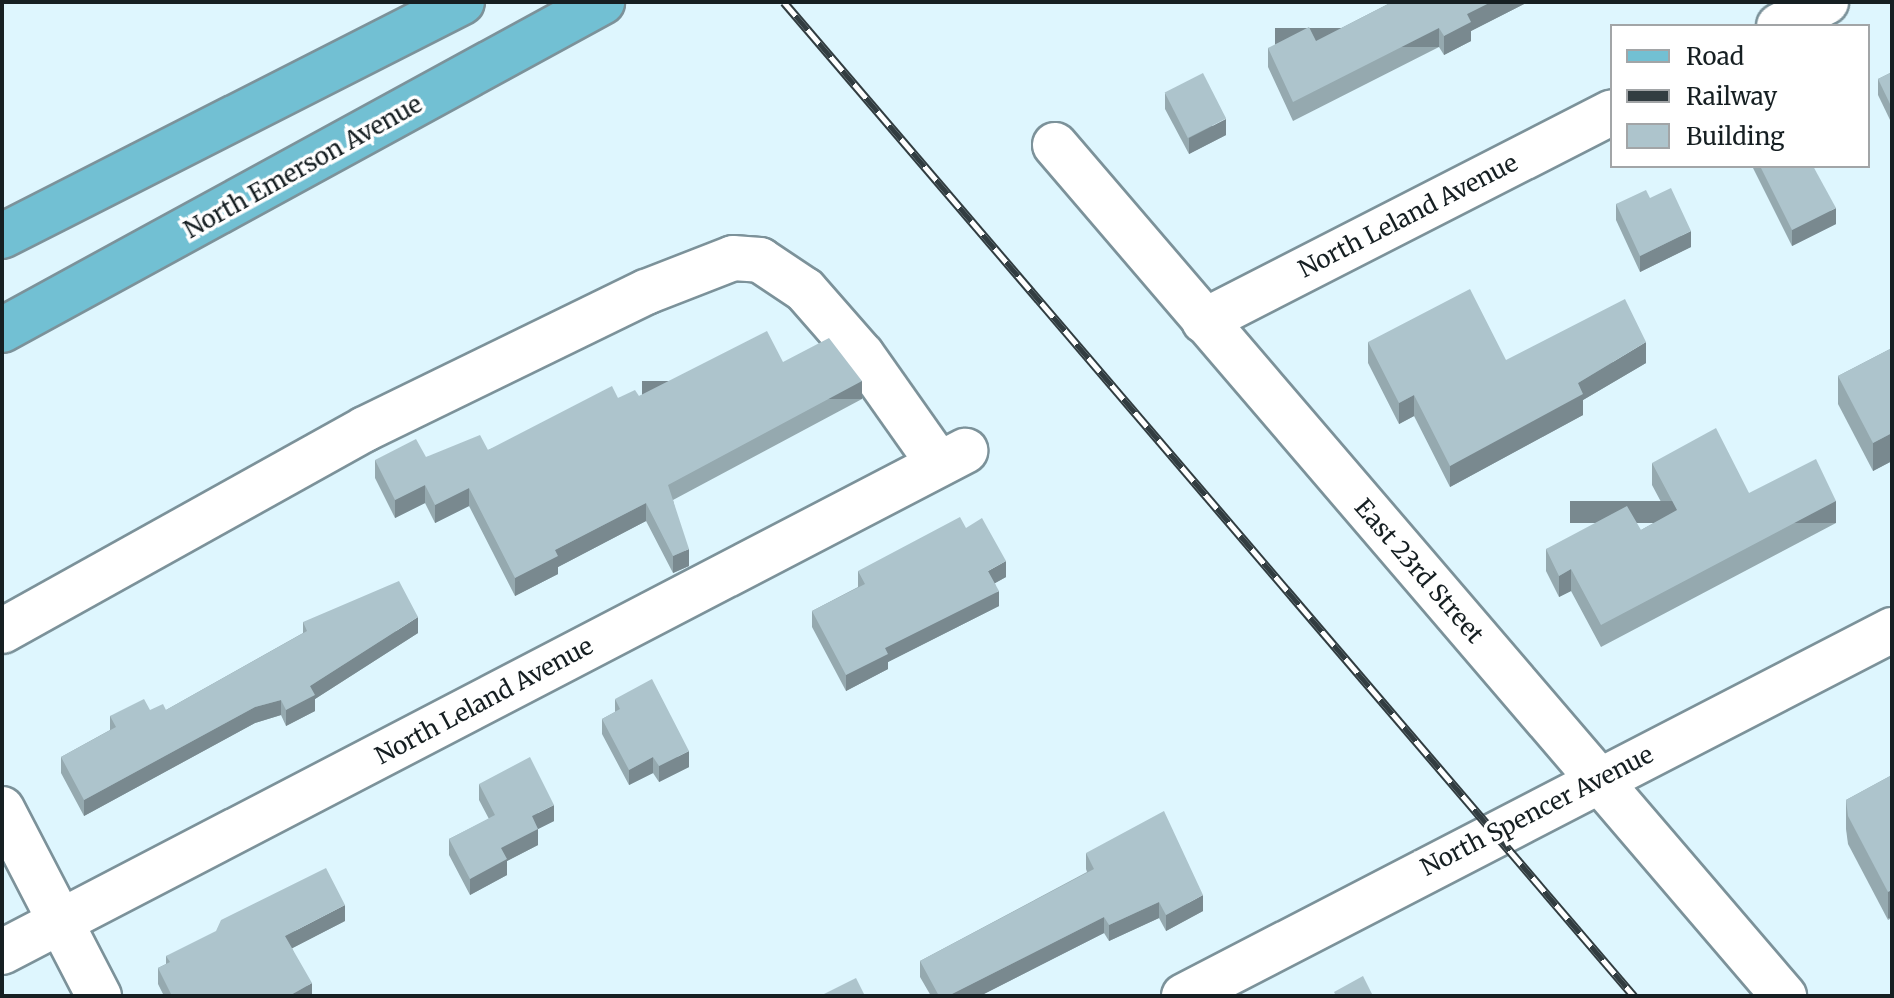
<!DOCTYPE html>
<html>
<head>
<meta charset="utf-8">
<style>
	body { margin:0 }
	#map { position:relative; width:1894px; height:998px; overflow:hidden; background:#def6fe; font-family:Merriweather,serif }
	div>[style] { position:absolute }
	.roads { filter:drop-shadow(2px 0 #7c929a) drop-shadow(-2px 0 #7c929a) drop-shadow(0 2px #7c929a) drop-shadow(0 -2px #7c929a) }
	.minor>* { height:44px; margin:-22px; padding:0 22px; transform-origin:22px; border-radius:22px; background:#fff }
	.major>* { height:44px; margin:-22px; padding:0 22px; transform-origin:22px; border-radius:22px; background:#72c0d3 }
	.rail>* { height:9px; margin-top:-4.5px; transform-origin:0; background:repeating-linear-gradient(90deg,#fff 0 18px,#323d41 0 36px); box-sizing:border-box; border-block:2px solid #323d41 }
	.wall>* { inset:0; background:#95a9af }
	.shaded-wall>* { inset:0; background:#79898f; transform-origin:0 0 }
	.building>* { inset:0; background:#adc4cc; transform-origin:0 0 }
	span { translate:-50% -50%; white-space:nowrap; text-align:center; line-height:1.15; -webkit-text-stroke:7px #fff; paint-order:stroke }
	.street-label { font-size:24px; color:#161f22 }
	.frame { position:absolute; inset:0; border:4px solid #161f22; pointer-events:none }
	.legend { position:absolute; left:1610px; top:24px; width:260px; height:144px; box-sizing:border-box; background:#fff; border:2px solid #a2a5a7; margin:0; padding:10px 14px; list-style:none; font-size:24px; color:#161f22 }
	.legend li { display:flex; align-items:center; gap:16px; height:40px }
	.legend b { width:40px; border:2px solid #a2a5a7 }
</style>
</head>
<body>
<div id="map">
	<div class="roads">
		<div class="minor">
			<i style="left:1779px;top:26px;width:53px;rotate:-27.1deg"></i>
			<i style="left:1055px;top:145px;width:1121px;rotate:49.42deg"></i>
			<i style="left:1204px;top:321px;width:458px;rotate:-27.1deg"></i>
			<i style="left:2px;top:631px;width:415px;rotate:-29.1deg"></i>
			<i style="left:365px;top:429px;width:313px;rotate:-26deg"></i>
			<i style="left:646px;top:292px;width:93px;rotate:-21.3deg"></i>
			<i style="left:733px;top:258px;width:27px;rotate:4deg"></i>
			<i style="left:760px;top:260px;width:54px;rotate:33.7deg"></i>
			<i style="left:805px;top:290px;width:86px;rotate:48.8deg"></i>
			<i style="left:862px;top:355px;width:133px;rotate:54.8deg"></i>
			<i style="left:2px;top:809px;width:211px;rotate:62.6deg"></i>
			<i style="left:2px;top:952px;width:1086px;rotate:-27.49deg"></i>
			<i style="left:1184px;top:996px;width:797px;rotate:-27.34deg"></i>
		</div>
		<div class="major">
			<i style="left:2px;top:236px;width:516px;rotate:-26.96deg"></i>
			<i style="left:2px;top:330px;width:684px;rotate:-28.66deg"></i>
		</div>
	</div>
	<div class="rail">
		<i style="left:784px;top:2px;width:1308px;rotate:49.47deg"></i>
	</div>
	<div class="wall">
		<i style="clip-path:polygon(1392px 2px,1528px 2px,1471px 31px,1471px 41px,1444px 55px,1439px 47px,1293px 121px,1268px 67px,1268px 48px,1316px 41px)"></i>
		<i style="clip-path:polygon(1892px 72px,1892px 124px,1878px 95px,1878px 79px)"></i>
		<i style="clip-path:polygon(1165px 93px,1226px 135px,1189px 154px,1165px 109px)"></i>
		<i style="clip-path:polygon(1752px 166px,1813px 166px,1836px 224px,1792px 246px)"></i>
		<i style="clip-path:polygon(1650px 198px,1691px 247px,1640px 272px,1616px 220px,1616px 204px)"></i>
		<i style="clip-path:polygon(1368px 342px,1506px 360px,1646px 363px,1583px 400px,1583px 415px,1450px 487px,1414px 416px,1399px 424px,1368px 363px)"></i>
		<i style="clip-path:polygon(1892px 348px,1892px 461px,1873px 471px,1838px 404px,1838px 376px)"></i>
		<i style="clip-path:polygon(783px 362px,862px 399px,673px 500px,689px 566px,673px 573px,646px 521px,558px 567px,558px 574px,515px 596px,469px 506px,435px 523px,425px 503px,395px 518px,375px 478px,375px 460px,426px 457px,488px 450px,618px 398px,639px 396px)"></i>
		<i style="clip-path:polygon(1652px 463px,1749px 493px,1836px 523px,1601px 647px,1571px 591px,1559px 597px,1546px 571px,1546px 549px,1641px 530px,1668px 515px,1652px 485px)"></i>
		<i style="clip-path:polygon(858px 571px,1006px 577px,995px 583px,999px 606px,888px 662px,888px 669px,846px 691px,812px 627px,812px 611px,858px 587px)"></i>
		<i style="clip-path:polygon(303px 622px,418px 633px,315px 699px,315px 711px,286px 726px,281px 715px,255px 723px,84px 816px,61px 773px,61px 757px,110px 730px,110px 716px,150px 710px,166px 710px,303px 633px)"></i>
		<i style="clip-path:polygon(615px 699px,689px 767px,659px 782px,653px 773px,629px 785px,602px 734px,602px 719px,615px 712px)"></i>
		<i style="clip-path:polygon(1892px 775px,1892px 918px,1888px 920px,1848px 844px,1846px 829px,1846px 800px)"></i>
		<i style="clip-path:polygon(479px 784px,554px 821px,538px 829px,538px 845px,507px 861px,507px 875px,470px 895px,449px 855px,449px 839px,489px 819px,479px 800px)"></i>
		<i style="clip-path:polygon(1086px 853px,1203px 911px,1166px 931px,1159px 918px,1109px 941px,1104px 933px,980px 996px,931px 996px,920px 977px,920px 961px,1087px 872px,1086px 869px)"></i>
		<i style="clip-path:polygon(345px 921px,292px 948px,312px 996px,164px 996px,158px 984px,158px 968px,166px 964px,166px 956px)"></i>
	</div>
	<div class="shaded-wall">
		<i style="clip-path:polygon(1491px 2px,1528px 2px,1471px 31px,1471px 41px,1444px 55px,1444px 36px,1467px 14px)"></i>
		<i style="left:1439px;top:28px;width:19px;height:164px;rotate:90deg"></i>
		<i style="clip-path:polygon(1226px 119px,1226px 135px,1189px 154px,1189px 138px)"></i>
		<i style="clip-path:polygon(1836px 208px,1836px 224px,1792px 246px,1792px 230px)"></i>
		<i style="clip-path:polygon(1691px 231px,1691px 247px,1640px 272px,1640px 256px)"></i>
		<i style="clip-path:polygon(1646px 342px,1646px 363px,1583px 400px,1583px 415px,1450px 487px,1450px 466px,1578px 383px)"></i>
		<i style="left:862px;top:381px;width:18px;height:220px;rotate:90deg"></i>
		<i style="clip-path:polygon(1414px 395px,1414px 416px,1399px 424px,1399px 403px)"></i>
		<i style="clip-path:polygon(1892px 433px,1892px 461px,1873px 471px,1873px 443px)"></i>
		<i style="clip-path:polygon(425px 485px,425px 503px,395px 518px,395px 500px)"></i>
		<i style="clip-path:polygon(469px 488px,469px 506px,435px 523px,435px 505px)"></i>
		<i style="left:1836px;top:501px;width:22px;height:266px;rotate:90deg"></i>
		<i style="clip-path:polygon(646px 503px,646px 521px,558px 567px,558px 574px,515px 596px,515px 578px,555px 550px)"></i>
		<i style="clip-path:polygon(689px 549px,689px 566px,673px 573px,673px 556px)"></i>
		<i style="clip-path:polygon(1006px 561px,1006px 577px,988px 587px,988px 571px)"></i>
		<i style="clip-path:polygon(1571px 569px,1571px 591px,1559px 597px,1559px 576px)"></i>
		<i style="clip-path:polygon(999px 591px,999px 606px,888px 662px,888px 669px,846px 691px,846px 675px,885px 648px)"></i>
		<i style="clip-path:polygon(418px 617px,418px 633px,315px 699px,315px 711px,286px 726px,286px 710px,310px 686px)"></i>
		<i style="clip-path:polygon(281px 700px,281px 715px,255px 723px,84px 816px,84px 800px,255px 707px)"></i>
		<i style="clip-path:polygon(689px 751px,689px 767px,659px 782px,659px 766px)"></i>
		<i style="clip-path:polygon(653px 757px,653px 773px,629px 785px,629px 770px)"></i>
		<i style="clip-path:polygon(554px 805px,554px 821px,538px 829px,538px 845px,507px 861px,507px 875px,470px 895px,470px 879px,532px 816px)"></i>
		<i style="left:1892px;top:890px;width:28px;height:4px;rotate:90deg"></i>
		<i style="clip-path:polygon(1203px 895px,1203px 911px,1166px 931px,1166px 915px)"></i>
		<i style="clip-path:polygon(1159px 902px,1159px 918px,1109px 941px,1109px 925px)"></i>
		<i style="clip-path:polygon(345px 905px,345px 921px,285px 952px,285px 936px)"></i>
		<i style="clip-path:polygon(1104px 917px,1104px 933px,980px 996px,948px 996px)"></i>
		<i style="clip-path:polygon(312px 983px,312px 996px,289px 996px)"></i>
	</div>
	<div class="building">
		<i style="clip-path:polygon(1392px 2px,1491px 2px,1467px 14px,1471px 22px,1444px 36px,1439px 28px,1293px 102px,1268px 48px,1309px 27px,1316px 41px)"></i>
		<i style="clip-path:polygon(1892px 72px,1892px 108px,1878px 79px)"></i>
		<i style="left:1203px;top:73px;width:51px;height:43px;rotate:63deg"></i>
		<i style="clip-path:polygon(1760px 166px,1813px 166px,1836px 208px,1792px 230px)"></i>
		<i style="clip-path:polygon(1671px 188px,1691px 231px,1640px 256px,1616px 204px,1646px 190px,1650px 198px)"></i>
		<i style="clip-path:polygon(1470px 289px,1506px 360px,1625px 299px,1646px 342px,1578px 383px,1583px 394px,1450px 466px,1414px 395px,1399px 403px,1368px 342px)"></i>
		<i style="clip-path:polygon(767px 331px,783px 362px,829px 338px,862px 381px,668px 485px,689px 549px,673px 556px,646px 503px,555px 550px,558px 556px,515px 578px,469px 488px,435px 505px,425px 485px,395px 500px,375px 460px,416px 439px,426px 457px,480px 435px,488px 450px,612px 386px,618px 398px,635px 390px,639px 396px)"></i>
		<i style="clip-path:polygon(1892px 348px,1892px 433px,1873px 443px,1838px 376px)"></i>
		<i style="clip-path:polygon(1716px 428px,1749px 493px,1816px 459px,1836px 501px,1601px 625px,1571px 569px,1559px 576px,1546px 549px,1627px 506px,1641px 530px,1677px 510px,1652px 463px)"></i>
		<i style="clip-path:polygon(960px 517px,966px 528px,982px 518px,1006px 561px,988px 571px,999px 591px,885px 648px,888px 654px,846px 675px,812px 611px,865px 584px,858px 571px)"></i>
		<i style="clip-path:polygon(399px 581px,418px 617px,310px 686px,315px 695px,286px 710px,281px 700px,255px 707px,84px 800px,61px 757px,116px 727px,110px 716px,144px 699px,150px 710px,163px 704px,166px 710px,307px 631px,303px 622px)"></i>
		<i style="clip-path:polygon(652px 679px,689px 751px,659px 766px,653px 757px,629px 770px,602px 719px,620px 709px,615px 699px)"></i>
		<i style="clip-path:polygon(530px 757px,554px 805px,532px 816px,538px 829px,501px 848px,507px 859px,470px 879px,449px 839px,495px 815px,479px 784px)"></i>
		<i style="clip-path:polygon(1892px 775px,1892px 890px,1888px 892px,1848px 816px,1846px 800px)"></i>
		<i style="clip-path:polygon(1164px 811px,1203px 895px,1166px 915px,1159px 902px,1109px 925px,1104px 917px,948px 996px,939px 996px,920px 961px,1094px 869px,1086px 853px)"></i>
		<i style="clip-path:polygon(326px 868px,345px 905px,285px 936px,312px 983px,289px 996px,172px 996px,158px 968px,170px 962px,166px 956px,216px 931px,221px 920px)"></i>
		<i style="clip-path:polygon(1363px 976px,1373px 996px,1336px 996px,1334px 992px)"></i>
		<i style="clip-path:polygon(856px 978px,865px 996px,820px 996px)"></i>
	</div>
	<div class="street-label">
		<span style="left:303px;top:167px;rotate:-29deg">North Emerson Avenue</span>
		<span style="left:1408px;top:216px;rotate:-27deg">North Leland Avenue</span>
		<span style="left:1419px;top:571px;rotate:49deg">East 23rd Street</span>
		<span style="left:484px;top:701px;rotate:-28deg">North Leland Avenue</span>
		<span style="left:1537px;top:811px;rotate:-27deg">North Spencer Avenue</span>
	</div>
	<div class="frame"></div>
	<ul class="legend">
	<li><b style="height:10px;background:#72c0d3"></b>Road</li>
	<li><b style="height:10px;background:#323d41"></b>Railway</li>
	<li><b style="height:22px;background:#adc4cc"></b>Building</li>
	</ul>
</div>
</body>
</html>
